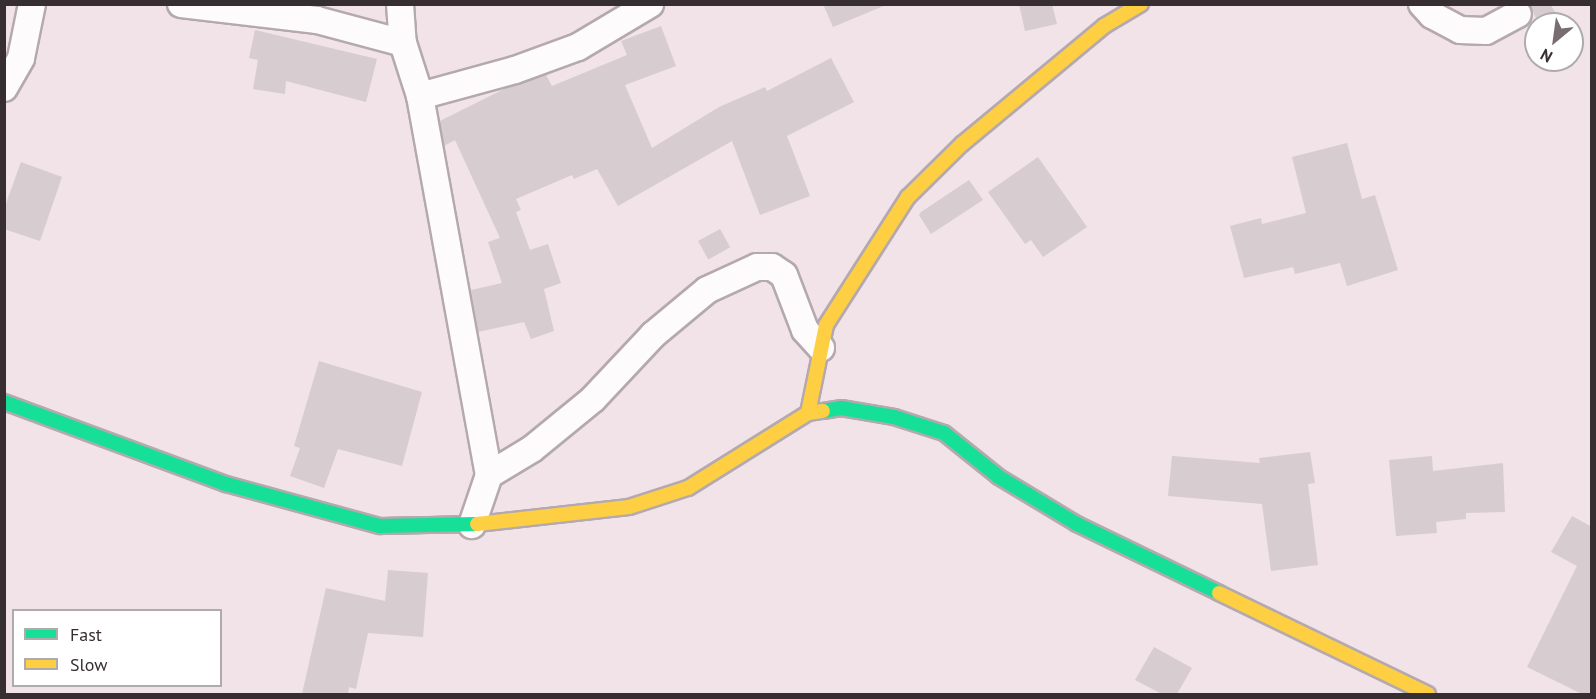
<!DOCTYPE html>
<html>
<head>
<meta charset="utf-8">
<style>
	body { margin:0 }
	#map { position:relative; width:1596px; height:699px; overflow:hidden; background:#f1e3e8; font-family:"PT Sans",sans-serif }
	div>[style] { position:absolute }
	.building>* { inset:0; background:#d7ccd0; transform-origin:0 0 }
	.roads { filter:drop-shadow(2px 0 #b4a9ae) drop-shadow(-2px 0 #b4a9ae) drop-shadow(0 2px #b4a9ae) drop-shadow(0 -2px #b4a9ae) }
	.street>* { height:26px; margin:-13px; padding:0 13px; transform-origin:13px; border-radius:13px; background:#fdfbfc }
	.fast>* { height:14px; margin:-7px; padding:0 7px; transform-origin:7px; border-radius:7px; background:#16e098 }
	.slow>* { height:14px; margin:-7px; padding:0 7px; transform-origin:7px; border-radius:7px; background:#ffcf43 }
	span { translate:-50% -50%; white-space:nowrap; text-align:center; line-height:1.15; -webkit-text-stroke:4.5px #fff; paint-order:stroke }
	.frame { position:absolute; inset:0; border:6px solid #372e31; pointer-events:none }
	.legend { position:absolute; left:12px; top:609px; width:210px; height:78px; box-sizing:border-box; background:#fff; border:2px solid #afabad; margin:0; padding:8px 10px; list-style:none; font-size:18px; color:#372e31 }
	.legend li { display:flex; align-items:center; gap:12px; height:30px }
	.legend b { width:30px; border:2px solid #afabad }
	.north { position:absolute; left:1524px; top:12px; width:60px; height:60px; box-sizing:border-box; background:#fff; border:2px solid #afabad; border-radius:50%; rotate:209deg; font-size:16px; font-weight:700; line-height:24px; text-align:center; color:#372e31 }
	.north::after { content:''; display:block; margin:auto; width:21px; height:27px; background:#786d71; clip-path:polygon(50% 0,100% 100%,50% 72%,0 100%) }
</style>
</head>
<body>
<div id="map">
	<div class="building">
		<i style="clip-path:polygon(823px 4px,886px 4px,886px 5px,833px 27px)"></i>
		<i style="clip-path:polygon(1019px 4px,1052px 4px,1057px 24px,1025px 31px)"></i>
		<i style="clip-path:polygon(1529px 4px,1550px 4px,1559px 18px,1550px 24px,1539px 24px)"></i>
		<i style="clip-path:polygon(661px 26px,676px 66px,625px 85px,652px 148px,719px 107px,765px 87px,767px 91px,831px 58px,854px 102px,787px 136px,810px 196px,760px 215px,732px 141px,618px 206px,597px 169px,574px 179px,572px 175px,516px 199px,521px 210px,516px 212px,530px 250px,548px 244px,561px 283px,544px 289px,554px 331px,531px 339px,524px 322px,478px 332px,471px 290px,502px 283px,488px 242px,500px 238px,455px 140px,444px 146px,440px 121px,506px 88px,546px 75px,552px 86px,627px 55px,621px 41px)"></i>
		<i style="clip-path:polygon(255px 30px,377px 59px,366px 102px,286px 81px,285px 94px,253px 89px,258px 60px,249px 58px)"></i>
		<i style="clip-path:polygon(1347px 143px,1362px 199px,1375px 195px,1398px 270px,1347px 286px,1340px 263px,1295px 274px,1293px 267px,1244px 278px,1230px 226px,1261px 218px,1262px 224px,1306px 213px,1292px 157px)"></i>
		<i style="clip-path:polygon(1038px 157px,1087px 227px,1043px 257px,1031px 240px,1025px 244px,988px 192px)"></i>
		<i style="clip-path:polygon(21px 162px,62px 177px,40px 241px,4px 229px,4px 209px)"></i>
		<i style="clip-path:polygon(969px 180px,983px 200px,931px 234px,919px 215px,921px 212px)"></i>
		<i style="left:720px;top:229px;width:21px;height:25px;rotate:61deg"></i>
		<i style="clip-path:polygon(319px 361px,422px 392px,402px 466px,338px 449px,324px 488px,290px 476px,300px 448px,294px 446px)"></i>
		<i style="clip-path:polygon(1310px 452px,1315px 483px,1308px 484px,1318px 565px,1271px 571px,1262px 504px,1168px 496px,1172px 456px,1260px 463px,1259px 458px)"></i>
		<i style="clip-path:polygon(1432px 456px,1433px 471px,1503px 463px,1505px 512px,1466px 513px,1466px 519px,1436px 522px,1437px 533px,1396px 536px,1389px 460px)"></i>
		<i style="clip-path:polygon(1572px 516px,1592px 527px,1592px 694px,1582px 694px,1527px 667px,1577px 566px,1551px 552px)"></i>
		<i style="clip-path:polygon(388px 570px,428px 573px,423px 637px,368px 633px,356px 689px,349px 687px,348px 694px,302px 694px,326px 588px,385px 601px)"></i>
		<i style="clip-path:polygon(1154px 647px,1192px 668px,1177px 694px,1162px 694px,1135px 680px)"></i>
	</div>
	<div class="roads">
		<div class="street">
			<i style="left:181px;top:4px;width:137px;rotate:6.7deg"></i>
			<i style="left:317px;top:20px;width:89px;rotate:15deg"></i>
			<i style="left:400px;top:4px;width:39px;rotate:86deg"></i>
			<i style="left:403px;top:43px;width:56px;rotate:72.2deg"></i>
			<i style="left:420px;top:96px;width:385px;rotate:79.7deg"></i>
			<i style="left:489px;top:475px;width:53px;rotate:108.8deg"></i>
			<i style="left:1422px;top:4px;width:15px;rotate:48deg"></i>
			<i style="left:1432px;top:15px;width:32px;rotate:28deg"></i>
			<i style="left:1460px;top:30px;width:26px;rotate:2deg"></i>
			<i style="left:1486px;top:31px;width:36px;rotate:-28deg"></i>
			<i style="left:4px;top:88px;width:34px;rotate:-60deg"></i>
			<i style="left:21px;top:58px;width:55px;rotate:-78.5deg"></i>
			<i style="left:420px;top:96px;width:98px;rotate:-15.3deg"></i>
			<i style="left:515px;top:70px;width:67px;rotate:-20.1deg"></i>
			<i style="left:578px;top:47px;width:84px;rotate:-30.8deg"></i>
			<i style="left:489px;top:475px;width:50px;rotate:-31.2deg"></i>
			<i style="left:532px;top:449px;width:79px;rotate:-39.3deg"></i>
			<i style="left:593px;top:399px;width:88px;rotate:-46.8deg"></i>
			<i style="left:653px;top:335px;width:70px;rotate:-39.8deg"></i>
			<i style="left:707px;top:290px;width:55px;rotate:-24.7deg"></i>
			<i style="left:757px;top:267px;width:15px"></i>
			<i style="left:772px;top:267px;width:14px;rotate:34deg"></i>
			<i style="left:784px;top:275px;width:59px;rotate:69.1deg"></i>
			<i style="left:805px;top:330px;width:24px;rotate:48deg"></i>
		</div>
		<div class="fast">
			<i style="left:4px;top:402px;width:237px;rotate:20.3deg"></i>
			<i style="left:226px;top:484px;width:160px;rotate:15.3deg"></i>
			<i style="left:380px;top:526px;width:97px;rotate:-1.2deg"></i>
			<i style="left:823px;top:411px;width:18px;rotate:-9deg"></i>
			<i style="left:841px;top:408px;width:54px;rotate:9.6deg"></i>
			<i style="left:894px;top:417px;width:52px;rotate:17.7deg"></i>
			<i style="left:944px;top:433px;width:70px;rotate:38.7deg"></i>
			<i style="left:999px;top:477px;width:91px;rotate:31.1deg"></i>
			<i style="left:1077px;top:524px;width:158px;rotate:25.9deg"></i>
		</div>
		<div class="slow">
			<i style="left:808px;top:413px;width:90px;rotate:-78.4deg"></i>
			<i style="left:826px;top:325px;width:152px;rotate:-57.4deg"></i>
			<i style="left:908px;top:197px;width:76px;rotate:-44.5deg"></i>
			<i style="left:962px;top:144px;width:185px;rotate:-39.7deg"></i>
			<i style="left:1104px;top:26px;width:43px;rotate:-30.7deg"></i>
			<i style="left:477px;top:524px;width:153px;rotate:-6.4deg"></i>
			<i style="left:629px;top:507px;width:62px;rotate:-17.9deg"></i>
			<i style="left:688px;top:488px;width:142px;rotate:-32deg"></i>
			<i style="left:808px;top:413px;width:15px;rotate:-8deg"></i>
			<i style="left:1219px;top:593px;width:232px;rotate:25.8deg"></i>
		</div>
	</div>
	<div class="frame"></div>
	<ul class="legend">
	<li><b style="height:8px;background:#16e098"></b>Fast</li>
	<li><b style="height:8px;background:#ffcf43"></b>Slow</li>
	</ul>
	<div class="north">N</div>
</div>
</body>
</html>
